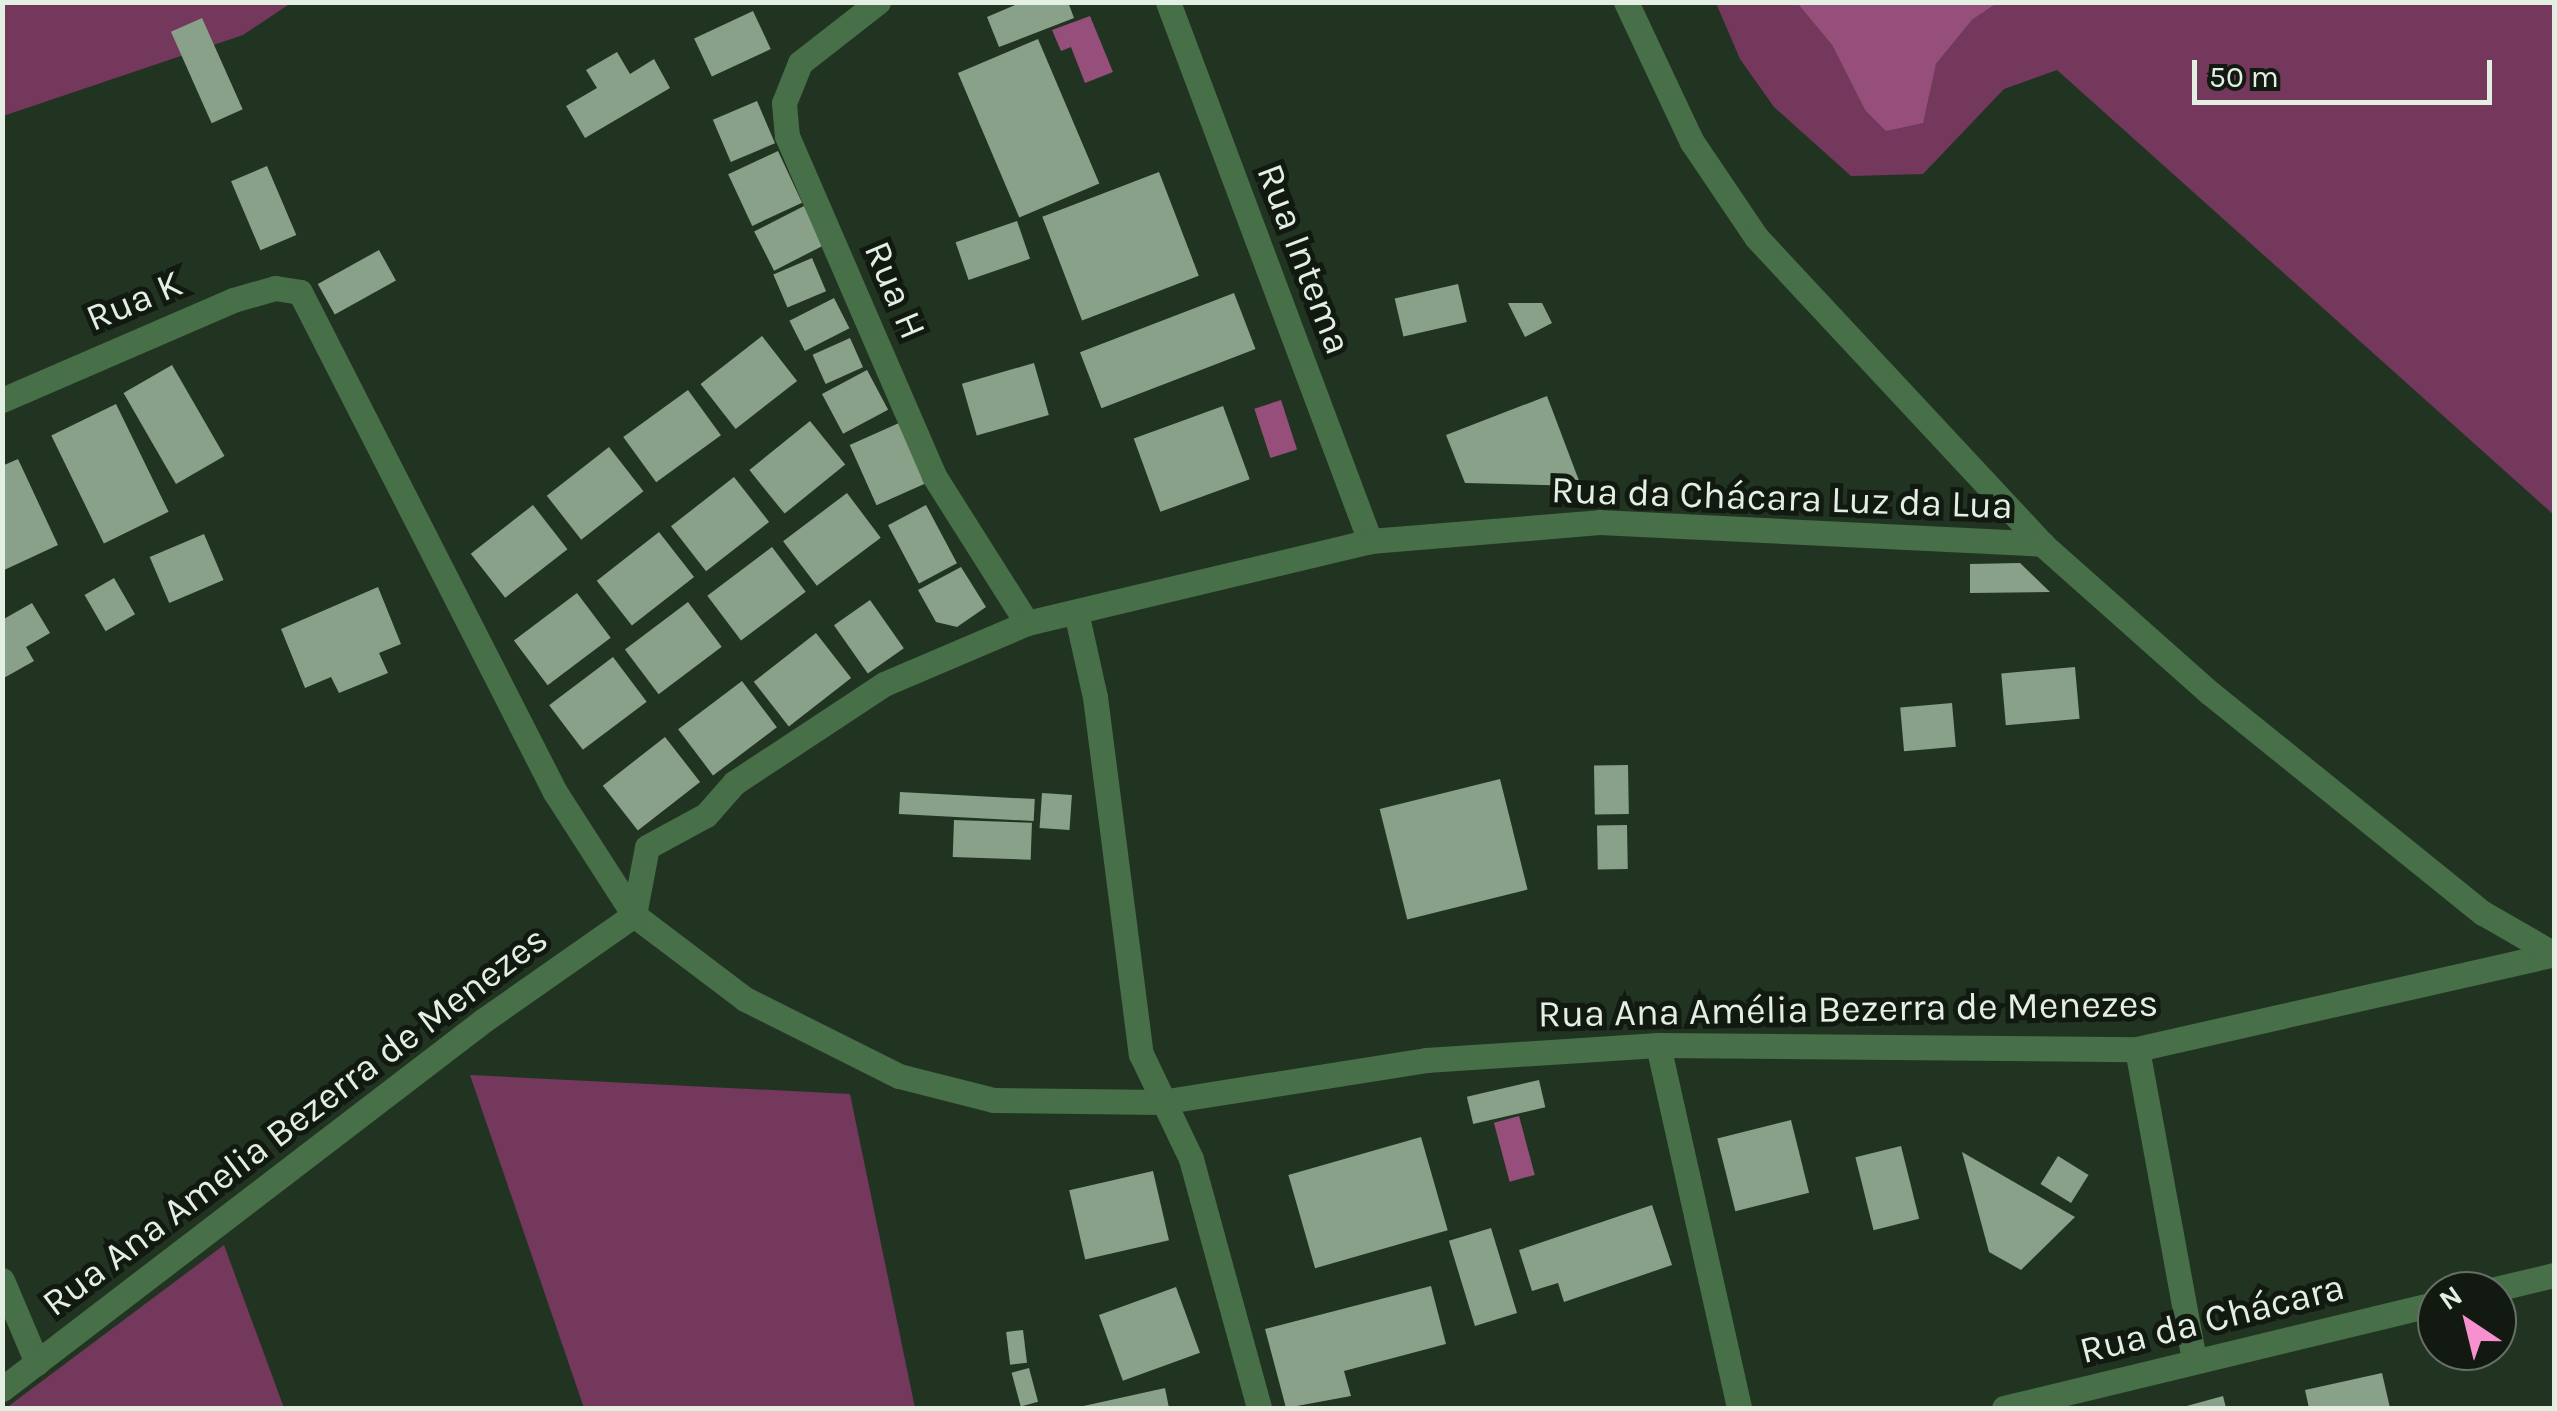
<!DOCTYPE html>
<html>
<head>
<meta charset="utf-8">
<style>
	body { margin:0 }
	#map { position:relative; width:2557px; height:1411px; overflow:hidden; background:#213421; font-family:Karla,sans-serif }
	div>[style] { position:absolute }
	.green>* { inset:0; background:#74385d }
	.water>* { inset:0; background:#954f7a; transform-origin:0 0 }
	.building>* { inset:0; background:#89a089; transform-origin:0 0 }
	.minor>* { height:25px; margin:-12.5px; padding:0 12.5px; transform-origin:12.5px; border-radius:12.5px; background:#476f48 }
	span { translate:-50% -50%; white-space:nowrap; text-align:center; line-height:1.15; -webkit-text-stroke:10px #111911; paint-order:stroke }
	.street-label { font-size:38px; color:#e3efe3 }
	.frame { position:absolute; inset:0; border:5px solid #e3efe3; pointer-events:none }
	.north { position:absolute; left:2417px; top:1271px; width:100px; height:100px; box-sizing:border-box; background:#111911; border:2px solid #656f65; border-radius:50%; rotate:325deg; font-size:28px; font-weight:700; line-height:40px; text-align:center; color:#e3efe3 }
	.north::after { content:''; display:block; margin:auto; width:35px; height:45px; background:#f790ce; clip-path:polygon(50% 0,100% 100%,50% 72%,0 100%) }
	.scale { position:absolute; left:2192px; top:60px; width:300px; height:45px; box-sizing:border-box; border:5px solid #e3efe3; border-top:0; padding-left:12px; font-size:30px; line-height:35px; white-space:nowrap; color:#e3efe3; -webkit-text-stroke:8px #111911; paint-order:stroke }
</style>
</head>
<body>
<div id="map">
	<div class="green">
		<i style="clip-path:polygon(2px 3px,291px 3px,243px 35px,3px 116px)"></i>
		<i style="clip-path:polygon(1716px 3px,1797px 3px,1832px 45px,1865px 110px,1929px 88px,1936px 64px,1972px 20px,1997px 3px,2554px 3px,2554px 515px,2057px 70px,2004px 89px,1923px 174px,1851px 176px,1774px 107px,1740px 59px)"></i>
		<i style="clip-path:polygon(470px 1075px,850px 1094px,915px 1408px,584px 1408px)"></i>
		<i style="clip-path:polygon(224px 1245px,284px 1408px,6px 1408px)"></i>
	</div>
	<div class="water">
		<i style="clip-path:polygon(1797px 3px,1997px 3px,1972px 20px,1936px 64px,1923px 123px,1886px 131px,1865px 110px,1832px 45px)"></i>
		<i style="clip-path:polygon(1090px 16px,1113px 72px,1085px 83px,1071px 47px,1061px 51px,1052px 30px)"></i>
		<i style="left:1281px;top:400px;width:52px;height:28px;rotate:72deg"></i>
		<i style="left:1519px;top:1116px;width:61px;height:26px;rotate:75deg"></i>
	</div>
	<div class="building">
		<i style="clip-path:polygon(1022px 2px,1068px 2px,1074px 18px,999px 47px,987px 17px)"></i>
		<i style="left:753px;top:11px;width:42px;height:65px;rotate:65deg"></i>
		<i style="left:202px;top:18px;width:100px;height:34px;rotate:66deg"></i>
		<i style="left:1038px;top:39px;width:157px;height:87px;rotate:67deg"></i>
		<i style="clip-path:polygon(617px 52px,630px 74px,654px 59px,670px 88px,585px 138px,566px 106px,597px 88px,586px 70px)"></i>
		<i style="left:757px;top:101px;width:46px;height:48px;rotate:67deg"></i>
		<i style="left:778px;top:151px;width:57px;height:55px;rotate:65deg"></i>
		<i style="left:267px;top:166px;width:75px;height:39px;rotate:67deg"></i>
		<i style="left:1159px;top:172px;width:111px;height:125px;rotate:69deg"></i>
		<i style="left:804px;top:206px;width:44px;height:56px;rotate:63deg"></i>
		<i style="left:1017px;top:221px;width:40px;height:65px;rotate:71deg"></i>
		<i style="left:379px;top:250px;width:35px;height:70px;rotate:61deg"></i>
		<i style="left:812px;top:258px;width:36px;height:42px;rotate:67deg"></i>
		<i style="left:1458px;top:284px;width:39px;height:65px;rotate:77deg"></i>
		<i style="left:1234px;top:293px;width:60px;height:165px;rotate:69deg"></i>
		<i style="left:834px;top:298px;width:34px;height:50px;rotate:63deg"></i>
		<i style="clip-path:polygon(1508px 303px,1542px 303px,1552px 323px,1525px 337px)"></i>
		<i style="left:762px;top:336px;width:57px;height:78px;rotate:52deg"></i>
		<i style="left:850px;top:338px;width:32px;height:41px;rotate:66deg"></i>
		<i style="left:1034px;top:363px;width:54px;height:75px;rotate:74deg"></i>
		<i style="left:172px;top:365px;width:105px;height:56px;rotate:60deg"></i>
		<i style="left:867px;top:370px;width:45px;height:51px;rotate:62deg"></i>
		<i style="left:688px;top:390px;width:56px;height:80px;rotate:54deg"></i>
		<i style="clip-path:polygon(1547px 396px,1581px 486px,1465px 483px,1446px 435px)"></i>
		<i style="left:116px;top:404px;width:120px;height:72px;rotate:64deg"></i>
		<i style="left:1223px;top:406px;width:78px;height:95px;rotate:70deg"></i>
		<i style="left:810px;top:421px;width:56px;height:78px;rotate:51deg"></i>
		<i style="left:899px;top:423px;width:66px;height:54px;rotate:66deg"></i>
		<i style="left:609px;top:447px;width:56px;height:79px;rotate:52deg"></i>
		<i style="clip-path:polygon(18px 459px,58px 545px,2px 571px,2px 466px)"></i>
		<i style="left:734px;top:477px;width:57px;height:80px;rotate:52deg"></i>
		<i style="left:847px;top:493px;width:56px;height:80px;rotate:53deg"></i>
		<i style="left:533px;top:505px;width:56px;height:79px;rotate:52deg"></i>
		<i style="left:926px;top:505px;width:66px;height:43px;rotate:62deg"></i>
		<i style="left:659px;top:532px;width:57px;height:79px;rotate:52deg"></i>
		<i style="left:204px;top:534px;width:50px;height:59px;rotate:67deg"></i>
		<i style="left:772px;top:547px;width:56px;height:81px;rotate:53deg"></i>
		<i style="clip-path:polygon(2020px 563px,2050px 592px,1970px 593px,1970px 564px)"></i>
		<i style="clip-path:polygon(961px 567px,986px 607px,957px 627px,936px 622px,918px 590px)"></i>
		<i style="left:114px;top:578px;width:42px;height:34px;rotate:60deg"></i>
		<i style="clip-path:polygon(378px 587px,401px 644px,379px 653px,388px 673px,339px 693px,331px 677px,305px 688px,281px 629px)"></i>
		<i style="left:577px;top:593px;width:56px;height:79px;rotate:53deg"></i>
		<i style="left:870px;top:600px;width:59px;height:44px;rotate:55deg"></i>
		<i style="left:688px;top:602px;width:56px;height:79px;rotate:53deg"></i>
		<i style="clip-path:polygon(32px 603px,50px 633px,26px 647px,34px 661px,2px 679px,2px 620px)"></i>
		<i style="left:816px;top:633px;width:57px;height:79px;rotate:52deg"></i>
		<i style="left:613px;top:657px;width:56px;height:80px;rotate:53deg"></i>
		<i style="left:2075px;top:667px;width:52px;height:74px;rotate:85deg"></i>
		<i style="left:742px;top:681px;width:58px;height:80px;rotate:53deg"></i>
		<i style="left:1952px;top:703px;width:44px;height:52px;rotate:85deg"></i>
		<i style="left:665px;top:737px;width:57px;height:79px;rotate:52deg"></i>
		<i style="left:1628px;top:765px;width:49px;height:34px;rotate:89deg"></i>
		<i style="left:1500px;top:779px;width:114px;height:124px;rotate:76deg"></i>
		<i style="left:900px;top:792px;width:135px;height:22px;rotate:3deg"></i>
		<i style="left:1042px;top:793px;width:30px;height:35px;rotate:4deg"></i>
		<i style="left:954px;top:820px;width:78px;height:37px;rotate:2deg"></i>
		<i style="left:1627px;top:825px;width:44px;height:30px;rotate:89deg"></i>
		<i style="left:1539px;top:1080px;width:28px;height:74px;rotate:77deg"></i>
		<i style="left:1791px;top:1120px;width:75px;height:76px;rotate:76deg"></i>
		<i style="left:1421px;top:1137px;width:97px;height:138px;rotate:74deg"></i>
		<i style="left:1901px;top:1146px;width:75px;height:47px;rotate:76deg"></i>
		<i style="clip-path:polygon(1962px 1152px,2075px 1217px,2021px 1270px,1989px 1252px)"></i>
		<i style="left:2058px;top:1156px;width:36px;height:33px;rotate:32deg"></i>
		<i style="left:1153px;top:1171px;width:71px;height:86px;rotate:77deg"></i>
		<i style="clip-path:polygon(1652px 1205px,1672px 1265px,1564px 1302px,1558px 1283px,1532px 1291px,1519px 1250px)"></i>
		<i style="left:1491px;top:1228px;width:89px;height:44px;rotate:73deg"></i>
		<i style="clip-path:polygon(1431px 1286px,1446px 1344px,1344px 1371px,1351px 1396px,1286px 1408px,1265px 1329px)"></i>
		<i style="left:1176px;top:1287px;width:70px;height:82px;rotate:70deg"></i>
		<i style="left:1023px;top:1330px;width:33px;height:17px;rotate:83deg"></i>
		<i style="left:1029px;top:1368px;width:35px;height:18px;rotate:75deg"></i>
		<i style="clip-path:polygon(2382px 1373px,2390px 1408px,2309px 1408px,2305px 1390px)"></i>
		<i style="clip-path:polygon(1165px 1388px,1169px 1408px,1079px 1408px,1079px 1407px)"></i>
		<i style="clip-path:polygon(2223px 1396px,2226px 1408px,2184px 1408px,2183px 1407px)"></i>
	</div>
	<div class="minor">
		<i style="left:878px;top:2px;width:99px;rotate:142deg"></i>
		<i style="left:800px;top:63px;width:43px;rotate:111.8deg"></i>
		<i style="left:784px;top:103px;width:33px;rotate:85deg"></i>
		<i style="left:787px;top:136px;width:370px;rotate:66.6deg"></i>
		<i style="left:934px;top:476px;width:174px;rotate:57.7deg"></i>
		<i style="left:1168px;top:2px;width:576px;rotate:69.46deg"></i>
		<i style="left:1626px;top:2px;width:155px;rotate:64.8deg"></i>
		<i style="left:1692px;top:142px;width:115px;rotate:56deg"></i>
		<i style="left:1756px;top:237px;width:420px;rotate:47deg"></i>
		<i style="left:2px;top:400px;width:252px;rotate:-23.4deg"></i>
		<i style="left:233px;top:300px;width:44px;rotate:-15.9deg"></i>
		<i style="left:275px;top:288px;width:25px;rotate:9deg"></i>
		<i style="left:300px;top:292px;width:561px;rotate:62.98deg"></i>
		<i style="left:555px;top:792px;width:146px;rotate:57.3deg"></i>
		<i style="left:634px;top:915px;width:139px;rotate:37.1deg"></i>
		<i style="left:745px;top:999px;width:172px;rotate:26.6deg"></i>
		<i style="left:899px;top:1076px;width:98px;rotate:14.2deg"></i>
		<i style="left:994px;top:1100px;width:167px;rotate:0.7deg"></i>
		<i style="left:1161px;top:1102px;width:268px;rotate:-9deg"></i>
		<i style="left:1426px;top:1060px;width:232px;rotate:-3.7deg"></i>
		<i style="left:1658px;top:1045px;width:479px;rotate:0.5deg"></i>
		<i style="left:2137px;top:1049px;width:428px;rotate:-12.8deg"></i>
		<i style="left:1076px;top:612px;width:87px;rotate:77.4deg"></i>
		<i style="left:1095px;top:697px;width:360px;rotate:82.7deg"></i>
		<i style="left:1141px;top:1054px;width:116px;rotate:64.5deg"></i>
		<i style="left:1191px;top:1159px;width:258px;rotate:74.7deg"></i>
		<i style="left:634px;top:915px;width:69px;rotate:-79.2deg"></i>
		<i style="left:647px;top:847px;width:67px;rotate:-28.5deg"></i>
		<i style="left:706px;top:815px;width:43px;rotate:-48.8deg"></i>
		<i style="left:734px;top:783px;width:180px;rotate:-33.4deg"></i>
		<i style="left:884px;top:684px;width:155px;rotate:-23.1deg"></i>
		<i style="left:1027px;top:623px;width:353px;rotate:-13.4deg"></i>
		<i style="left:1370px;top:541px;width:230px;rotate:-4.7deg"></i>
		<i style="left:1599px;top:522px;width:444px;rotate:2.8deg"></i>
		<i style="left:2042px;top:544px;width:225px;rotate:41.6deg"></i>
		<i style="left:2210px;top:693px;width:351px;rotate:38.9deg"></i>
		<i style="left:2483px;top:913px;width:82px;rotate:30deg"></i>
		<i style="left:1658px;top:1045px;width:372px;rotate:77.4deg"></i>
		<i style="left:2137px;top:1049px;width:317px;rotate:79.6deg"></i>
		<i style="left:2px;top:1280px;width:90px;rotate:67.1deg"></i>
		<i style="left:2487px;top:1291px;width:69px;rotate:-13.4deg"></i>
		<i style="left:2px;top:1389px;width:607px;rotate:-37.44deg"></i>
		<i style="left:484px;top:1020px;width:183px;rotate:-35deg"></i>
		<i style="left:2004px;top:1408px;width:446px;rotate:-13.6deg"></i>
	</div>
	<div class="street-label">
		<span style="left:1304px;top:259px;rotate:69deg">Rua Intema</span>
		<span style="left:895px;top:290px;rotate:67deg">Rua H</span>
		<span style="left:134px;top:301px;rotate:-23deg">Rua K</span>
		<span style="left:1782px;top:498px;rotate:2deg">Rua da Chácara Luz da Lua</span>
		<span style="left:1848px;top:1009px;rotate:-1deg">Rua Ana Amélia Bezerra de Menezes</span>
		<span style="left:295px;top:1121px;rotate:-37deg">Rua Ana Amelia Bezerra de Menezes</span>
		<span style="left:2212px;top:1319px;rotate:-14deg">Rua da Chácara</span>
	</div>
	<div class="frame"></div>
	<div class="north">N</div>
	<div class="scale">50 m</div>
</div>
</body>
</html>
